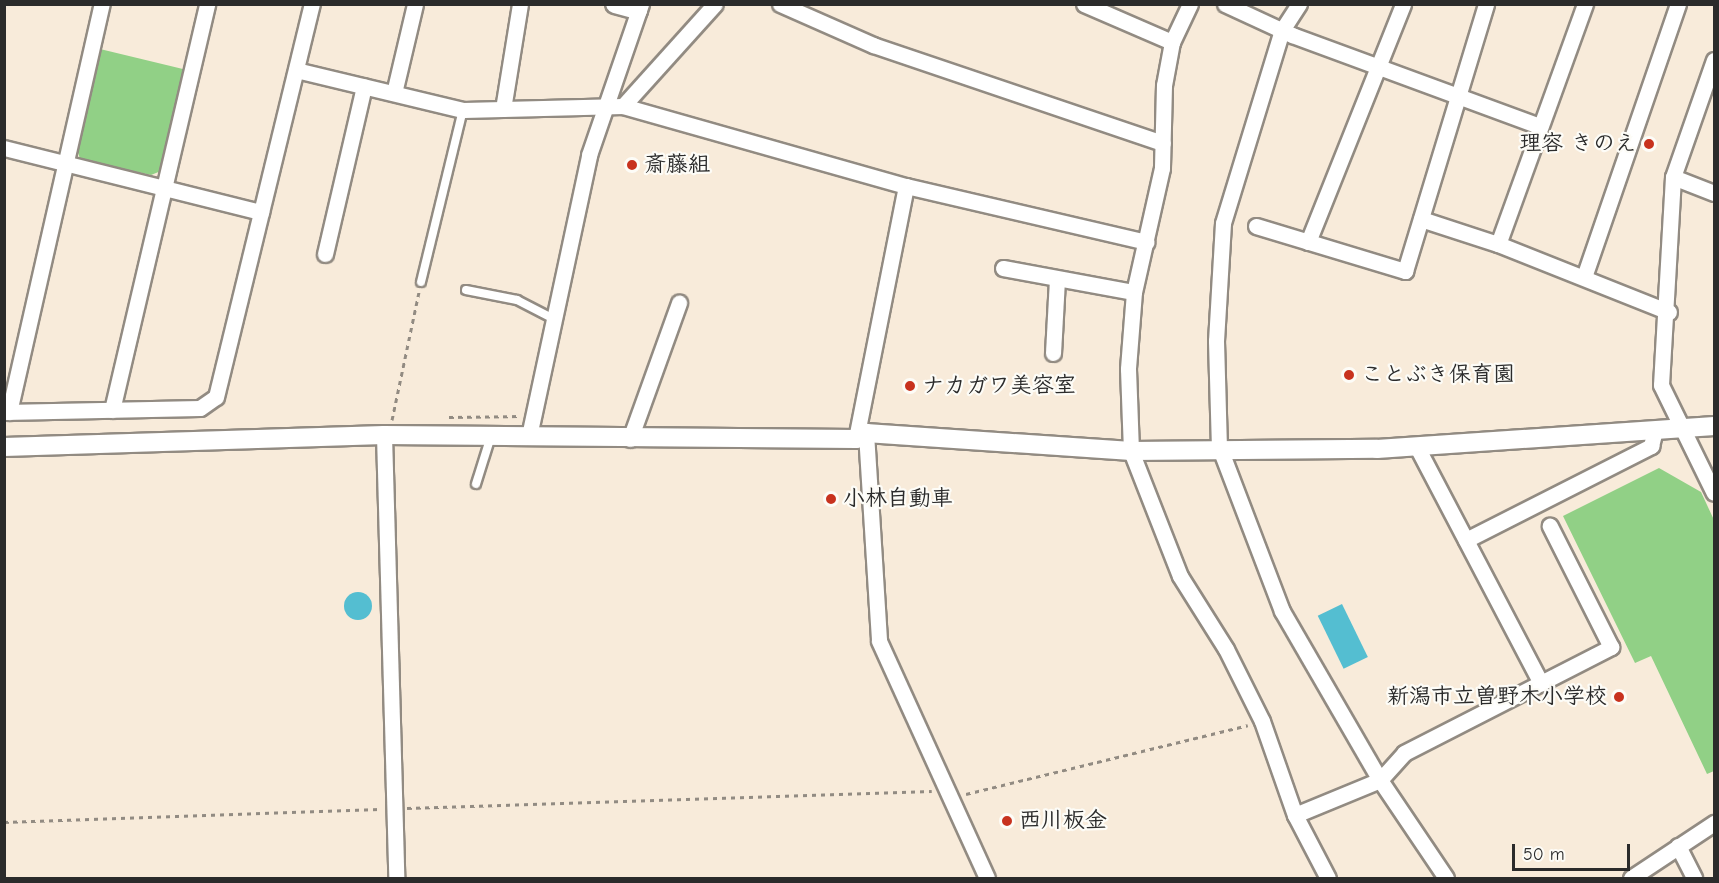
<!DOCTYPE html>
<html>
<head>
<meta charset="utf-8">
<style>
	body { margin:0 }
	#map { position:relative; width:1719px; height:883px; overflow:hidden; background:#f8ebda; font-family:"Comic Neue","Klee One",sans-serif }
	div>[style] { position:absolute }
	.green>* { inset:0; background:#91d086 }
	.water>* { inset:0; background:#54bed1; transform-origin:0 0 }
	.round { border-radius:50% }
	.path>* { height:3px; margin-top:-1.5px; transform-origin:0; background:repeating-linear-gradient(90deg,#928b82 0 4.5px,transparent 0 9px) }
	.roads { filter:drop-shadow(2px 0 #928b82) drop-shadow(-2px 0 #928b82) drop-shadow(0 2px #928b82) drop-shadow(0 -2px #928b82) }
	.service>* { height:8px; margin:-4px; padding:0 4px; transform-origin:4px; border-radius:4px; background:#fff }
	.minor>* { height:15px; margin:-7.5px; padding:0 7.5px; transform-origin:7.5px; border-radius:7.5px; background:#fff }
	.tertiary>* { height:18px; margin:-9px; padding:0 9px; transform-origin:9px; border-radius:9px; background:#fff }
	.dots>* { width:16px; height:16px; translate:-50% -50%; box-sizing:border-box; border:3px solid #fdfcf7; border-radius:50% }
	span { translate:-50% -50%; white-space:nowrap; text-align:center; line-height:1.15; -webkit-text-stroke:4.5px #fdfcf7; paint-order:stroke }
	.poi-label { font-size:22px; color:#2b2b2b; font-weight:700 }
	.right { translate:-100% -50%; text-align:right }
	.left { translate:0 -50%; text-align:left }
	.frame { position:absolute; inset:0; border:6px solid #2b2b2b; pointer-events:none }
	.scale { position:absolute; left:1512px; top:844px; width:118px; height:27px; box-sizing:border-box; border:3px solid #2b2b2b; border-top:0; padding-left:8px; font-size:18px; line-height:21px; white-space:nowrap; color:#2b2b2b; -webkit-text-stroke:4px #fdfcf7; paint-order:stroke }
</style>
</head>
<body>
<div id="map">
	<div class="green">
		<i style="clip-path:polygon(100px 49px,187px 70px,161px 171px,151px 175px,80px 159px,75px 143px)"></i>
		<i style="clip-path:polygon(1659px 468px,1701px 492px,1714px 520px,1714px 771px,1707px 774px,1651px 656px,1635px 663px,1563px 516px)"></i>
	</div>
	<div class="water">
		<i class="round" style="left:344px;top:592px;width:28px;height:28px"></i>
		<i style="left:1342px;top:604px;width:59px;height:27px;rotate:64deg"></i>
	</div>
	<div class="path">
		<i style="left:449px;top:417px;width:69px;rotate:-0.8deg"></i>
		<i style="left:392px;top:420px;width:131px;rotate:-78.1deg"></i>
		<i style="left:966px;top:794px;width:290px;rotate:-13.7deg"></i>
		<i style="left:407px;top:808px;width:525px;rotate:-1.85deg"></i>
		<i style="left:4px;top:822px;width:376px;rotate:-2deg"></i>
	</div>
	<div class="roads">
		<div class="service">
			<i style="left:421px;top:282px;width:177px;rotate:-76.3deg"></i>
			<i style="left:466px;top:290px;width:52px;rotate:11.1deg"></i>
			<i style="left:517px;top:300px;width:42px;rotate:27.2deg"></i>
			<i style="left:476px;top:484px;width:50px;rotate:-72.6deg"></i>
		</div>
		<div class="minor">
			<i style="left:780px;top:4px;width:102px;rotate:23.8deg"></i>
			<i style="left:873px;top:45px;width:306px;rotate:18.7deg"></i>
			<i style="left:1084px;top:4px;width:96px;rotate:23.4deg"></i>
			<i style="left:1190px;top:4px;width:42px;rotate:115.3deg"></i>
			<i style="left:1172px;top:42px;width:44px;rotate:100.5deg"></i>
			<i style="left:1164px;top:85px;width:83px;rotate:91.4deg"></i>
			<i style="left:1162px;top:168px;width:127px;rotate:102.7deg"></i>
			<i style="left:1134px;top:292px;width:77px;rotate:94.5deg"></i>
			<i style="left:1128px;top:369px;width:82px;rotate:87.9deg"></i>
			<i style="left:1131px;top:451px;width:134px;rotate:68.6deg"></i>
			<i style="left:1180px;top:576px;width:86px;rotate:57.8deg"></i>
			<i style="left:1226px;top:649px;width:80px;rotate:63.4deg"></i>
			<i style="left:1262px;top:721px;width:100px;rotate:70.7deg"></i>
			<i style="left:1295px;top:815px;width:71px;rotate:62.4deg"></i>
			<i style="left:1225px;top:4px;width:74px;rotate:24.8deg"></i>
			<i style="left:1292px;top:35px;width:261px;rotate:20.2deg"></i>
			<i style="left:1299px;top:4px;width:31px;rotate:123deg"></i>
			<i style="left:1282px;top:30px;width:202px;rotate:107deg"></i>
			<i style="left:1223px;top:223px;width:118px;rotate:93.4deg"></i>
			<i style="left:1216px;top:341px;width:105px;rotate:88.4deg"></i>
			<i style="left:1219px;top:446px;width:177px;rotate:69.1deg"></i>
			<i style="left:1282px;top:611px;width:195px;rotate:59.9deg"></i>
			<i style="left:1380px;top:780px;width:118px;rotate:56deg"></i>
			<i style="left:1585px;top:4px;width:255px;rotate:109.9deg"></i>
			<i style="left:1498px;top:244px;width:184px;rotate:21.7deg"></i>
			<i style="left:1714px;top:60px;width:124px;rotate:109.3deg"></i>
			<i style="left:1673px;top:177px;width:208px;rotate:93.3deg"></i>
			<i style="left:1661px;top:385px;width:120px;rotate:63.9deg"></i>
			<i style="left:296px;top:70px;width:172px;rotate:13.5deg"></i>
			<i style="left:463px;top:110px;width:160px;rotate:-1.4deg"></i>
			<i style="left:623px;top:106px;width:137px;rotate:-48deg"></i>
			<i style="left:394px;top:93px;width:91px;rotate:-76.7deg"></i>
			<i style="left:623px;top:106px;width:294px;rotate:15.8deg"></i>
			<i style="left:906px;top:186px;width:258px;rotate:101.2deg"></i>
			<i style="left:503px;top:109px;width:106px;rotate:-80.8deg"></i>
			<i style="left:4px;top:148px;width:265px;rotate:14deg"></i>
			<i style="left:1673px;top:177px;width:44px;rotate:21.3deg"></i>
			<i style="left:906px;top:186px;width:247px;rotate:13.1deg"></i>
			<i style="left:1421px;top:219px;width:81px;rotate:18deg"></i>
			<i style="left:1256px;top:226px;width:156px;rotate:16.8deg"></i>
			<i style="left:1405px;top:271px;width:279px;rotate:-73.1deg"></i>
			<i style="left:1308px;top:242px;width:256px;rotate:-68.2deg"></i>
			<i style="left:325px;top:254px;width:172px;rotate:-76.9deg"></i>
			<i style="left:1003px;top:268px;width:133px;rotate:10.4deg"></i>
			<i style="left:1584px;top:277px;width:289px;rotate:-71deg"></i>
			<i style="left:1053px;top:353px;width:74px;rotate:-86.9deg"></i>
			<i style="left:112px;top:410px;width:417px;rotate:-76.8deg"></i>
			<i style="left:4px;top:412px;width:196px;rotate:-1.2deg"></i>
			<i style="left:200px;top:408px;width:19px;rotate:-35deg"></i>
			<i style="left:216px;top:397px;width:405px;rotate:-76.3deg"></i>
			<i style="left:9px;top:412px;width:418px;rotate:-77.2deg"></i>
			<i style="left:866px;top:433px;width:208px;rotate:86.4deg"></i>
			<i style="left:879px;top:641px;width:260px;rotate:65.5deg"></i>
			<i style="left:384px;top:435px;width:443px;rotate:88.4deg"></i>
			<i style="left:529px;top:436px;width:287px;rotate:-77.9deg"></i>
			<i style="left:589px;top:155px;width:160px;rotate:-71deg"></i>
			<i style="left:630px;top:439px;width:145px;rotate:-70.2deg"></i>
			<i style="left:1417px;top:447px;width:267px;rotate:62.3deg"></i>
			<i style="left:1466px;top:540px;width:208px;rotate:-26.9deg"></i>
			<i style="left:1651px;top:446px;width:16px;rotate:-76deg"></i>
			<i style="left:1295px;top:815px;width:92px;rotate:-22.4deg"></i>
			<i style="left:1380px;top:780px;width:36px;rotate:-48deg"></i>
			<i style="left:1404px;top:753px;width:233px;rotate:-27.1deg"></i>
			<i style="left:1611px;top:647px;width:136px;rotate:-116.8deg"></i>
			<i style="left:1678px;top:846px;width:36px;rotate:63deg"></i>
			<i style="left:1631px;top:878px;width:100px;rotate:-33.5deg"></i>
		</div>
		<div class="tertiary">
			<i style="left:615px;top:4px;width:24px;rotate:15deg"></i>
			<i style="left:4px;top:447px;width:380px;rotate:-1.8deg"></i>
			<i style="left:384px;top:435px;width:472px;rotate:0.5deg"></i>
			<i style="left:856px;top:439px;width:12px;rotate:-31deg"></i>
			<i style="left:866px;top:433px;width:266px;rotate:3.9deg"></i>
			<i style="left:1131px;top:451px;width:246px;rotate:-0.5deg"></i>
			<i style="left:1377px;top:449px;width:338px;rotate:-3.9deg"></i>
		</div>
	</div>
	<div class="dots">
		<i style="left:1649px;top:144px;background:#c8321e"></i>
		<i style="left:632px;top:165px;background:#c8321e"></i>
		<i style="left:1349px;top:375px;background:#c8321e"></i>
		<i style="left:910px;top:386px;background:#c8321e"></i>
		<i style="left:831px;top:499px;background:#c8321e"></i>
		<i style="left:1619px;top:697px;background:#c8321e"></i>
		<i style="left:1007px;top:821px;background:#c8321e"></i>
	</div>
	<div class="poi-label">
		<span class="right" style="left:1637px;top:144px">理容 きのえ</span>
		<span class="left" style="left:644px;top:165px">斎藤組</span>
		<span class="left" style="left:1361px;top:375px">ことぶき保育園</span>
		<span class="left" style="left:922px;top:386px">ナカガワ美容室</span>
		<span class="left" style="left:843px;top:499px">小林自動車</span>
		<span class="right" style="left:1607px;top:697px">新潟市立曽野木小学校</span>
		<span class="left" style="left:1019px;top:821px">西川板金</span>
	</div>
	<div class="frame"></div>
	<div class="scale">50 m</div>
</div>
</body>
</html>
